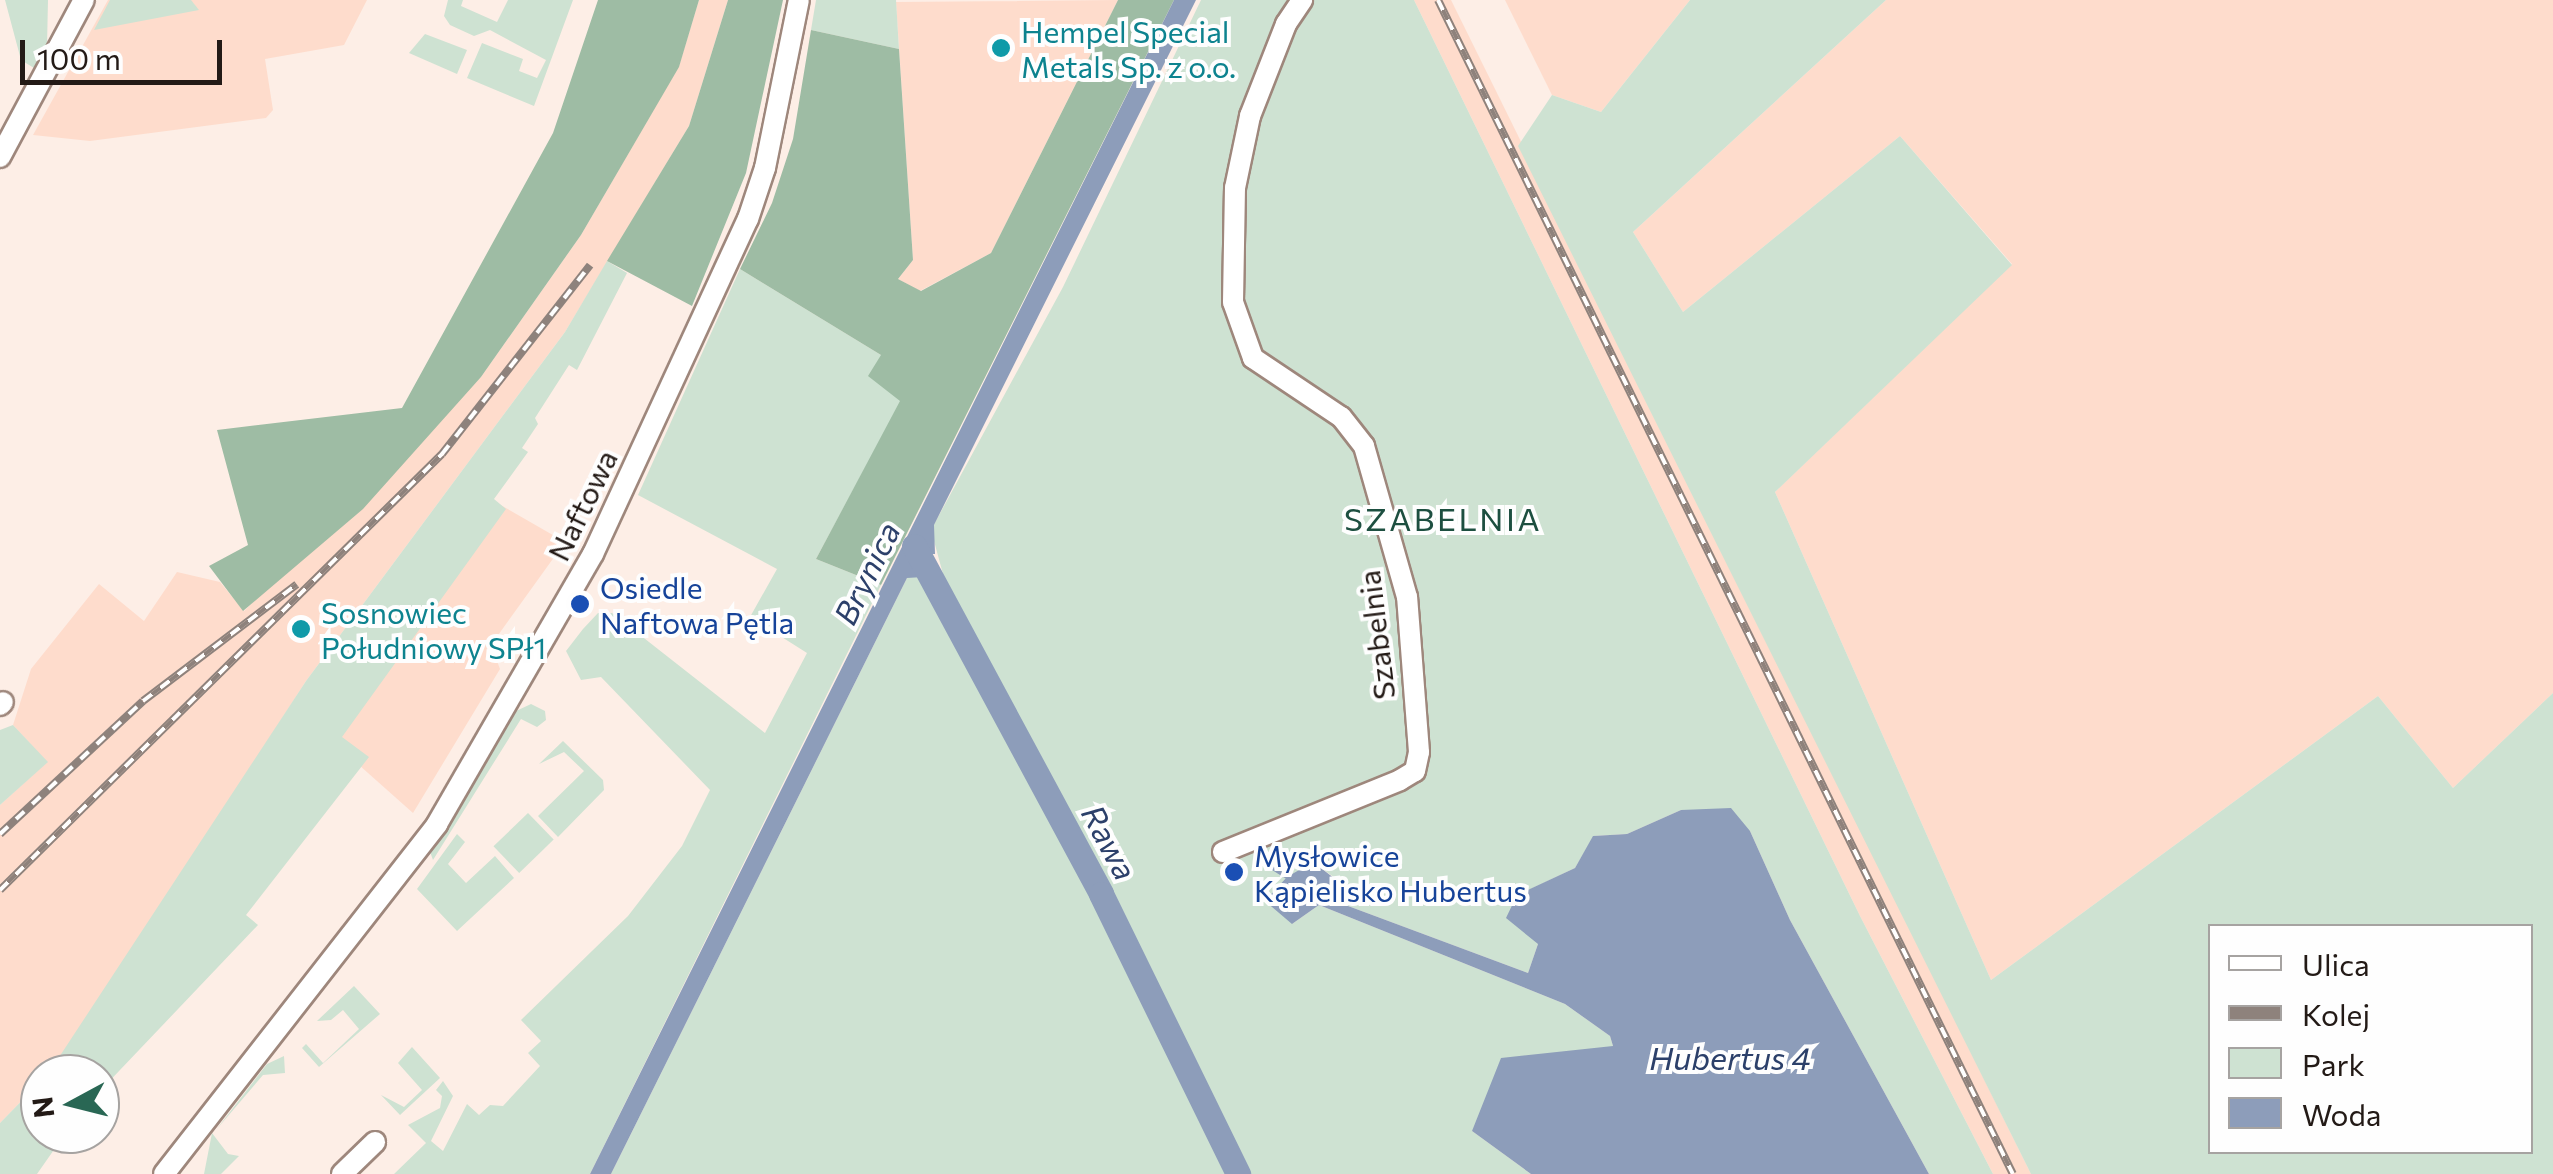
<!DOCTYPE html>
<html>
<head>
<meta charset="utf-8">
<style>
	body { margin:0 }
	#map { position:relative; width:2553px; height:1174px; overflow:hidden; background:#fdeee6; font-family:Commissioner,sans-serif }
	div>[style] { position:absolute }
	.built>* { inset:0; background:#fedccc }
	.green>* { inset:0; background:#cee2d2; transform-origin:0 0 }
	.forest>* { inset:0; background:#9ebca4 }
	.water>* { inset:0; background:#8d9dba }
	.stream>* { height:4px; margin:-2px; padding:0 2px; transform-origin:2px; border-radius:2px; background:#8d9dba }
	.river>* { height:25px; margin:-12.5px; padding:0 12.5px; transform-origin:12.5px; border-radius:12.5px; background:#8d9dba }
	.roads { filter:drop-shadow(2px 0 #9e877c) drop-shadow(-2px 0 #9e877c) drop-shadow(0 2px #9e877c) drop-shadow(0 -2px #9e877c) }
	.minor>* { height:20px; margin:-10px; padding:0 10px; transform-origin:10px; border-radius:10px; background:#fff }
	.rail>* { height:8px; margin-top:-4px; transform-origin:0; background:repeating-linear-gradient(90deg,#fefefe 0 11px,#8e827c 0 22px); box-sizing:border-box; border-block:2px solid #8e827c }
	.dots>* { width:28px; height:28px; translate:-50% -50%; box-sizing:border-box; border:5px solid #fefefe; border-radius:50% }
	span { translate:-50% -50%; white-space:nowrap; text-align:center; line-height:1.15; -webkit-text-stroke:8px #fefefe; paint-order:stroke }
	.culture-label { font-size:30px; color:#0d838f }
	.left { translate:0 -50%; text-align:left }
	.street-label { font-size:30px; color:#231a16 }
	.transit-label { font-size:30px; color:#164399 }
	.neighbourhood-label { font-size:32px; color:#1d4f40; letter-spacing:2.5px }
	.water-label { font-size:32px; color:#2c406a; font-style:italic }
	.legend { position:absolute; left:2208px; top:924px; width:325px; height:230px; box-sizing:border-box; background:#fefefe; border:2px solid #a6a3a1; margin:0; padding:12px 18px; list-style:none; font-size:30px; color:#231a16 }
	.legend li { display:flex; align-items:center; gap:20px; height:50px }
	.legend b { width:50px; border:2px solid #a6a3a1 }
	.north { position:absolute; left:20px; top:1054px; width:100px; height:100px; box-sizing:border-box; background:#fefefe; border:2px solid #a6a3a1; border-radius:50%; rotate:263deg; font-size:28px; font-weight:700; line-height:40px; text-align:center; color:#231a16 }
	.north::after { content:''; display:block; margin:auto; width:35px; height:45px; background:#296754; clip-path:polygon(50% 0,100% 100%,50% 72%,0 100%) }
	.scale { position:absolute; left:20px; top:40px; width:202px; height:45px; box-sizing:border-box; border:5px solid #231a16; border-top:0; padding-left:12px; font-size:30px; line-height:35px; white-space:nowrap; color:#231a16; -webkit-text-stroke:8px #fefefe; paint-order:stroke }
</style>
</head>
<body>
<div id="map">
	<div class="built">
		<i style="clip-path:polygon(108px 0,367px 0,344px 45px,265px 59px,273px 110px,266px 118px,90px 141px,33px 135px)"></i>
		<i style="clip-path:polygon(699px 0,728px 0,689px 126px,565px 332px,306px 681px,62px 1060px,40px 1074px,40px 1082px,0 1123px,0 805px,47px 762px,13px 725px,31px 669px,99px 584px,144px 621px,177px 572px,220px 582px,244px 611px,481px 377px,581px 235px,679px 66px)"></i>
		<i style="clip-path:polygon(1118px 0,991px 253px,920px 291px,898px 279px,913px 260px,896px 2px)"></i>
		<i style="clip-path:polygon(1414px 0,1451px 0,2031px 1174px,1993px 1174px,1860px 916px)"></i>
		<i style="clip-path:polygon(1505px 0,1690px 0,1601px 112px,1552px 95px)"></i>
		<i style="clip-path:polygon(1886px 0,2553px 0,2553px 693px,2453px 788px,2378px 696px,1991px 980px,1775px 492px,2012px 264px,1900px 136px,1683px 312px,1633px 232px)"></i>
		<i style="clip-path:polygon(492px 500px,565px 542px,491px 645px,500px 669px,413px 813px,332px 741px)"></i>
	</div>
	<div class="green">
		<i style="clip-path:polygon(5px 0,48px 0,47px 46px,34px 68px,21px 60px)"></i>
		<i style="clip-path:polygon(110px 0,191px 0,199px 10px,94px 30px)"></i>
		<i style="clip-path:polygon(448px 0,463px 0,461px 6px,497px 22px,508px 0,573px 0,534px 106px,467px 78px,482px 43px,523px 59px,519px 71px,537px 78px,546px 60px,490px 30px,474px 36px,450px 25px,444px 16px)"></i>
		<i style="clip-path:polygon(816px 0,896px 0,899px 49px,811px 30px)"></i>
		<i style="clip-path:polygon(1201px 0,1414px 0,1860px 916px,1993px 1174px,1929px 1174px,1790px 920px,1750px 831px,1681px 810px,1627px 834px,1594px 836px,1575px 868px,1518px 895px,1538px 944px,1528px 973px,1332px 900px,1327px 896px,1343px 884px,1313px 862px,1292px 924px,1319px 905px,1565px 1004px,1610px 1036px,1613px 1046px,1472px 1131px,1531px 1174px,1241px 1174px,949px 596px,931px 530px,1063px 287px)"></i>
		<i style="clip-path:polygon(evenodd,1690px 0,1886px 0,1633px 232px,1683px 312px,1900px 136px,2012px 265px,1775px 492px,1991px 980px,2378px 696px,2453px 788px,2553px 693px,2553px 1174px,2031px 1174px,1518px 146px,1552px 95px,1601px 112px,1690px 0,2210px 926px,2530px 926px,2530px 1152px,2210px 1152px,2210px 926px)"></i>
		<i style="clip-path:polygon(425px 34px,467px 50px,457px 74px,409px 53px)"></i>
		<i style="clip-path:polygon(607px 261px,627px 273px,577px 370px,569px 365px,535px 418px,538px 424px,522px 448px,528px 452px,494px 499px,506px 509px,342px 737px,369px 757px,246px 915px,258px 925px,100px 1091px,100px 1074px,48px 1074px,306px 681px,565px 332px)"></i>
		<i style="clip-path:polygon(740px 269px,881px 355px,901px 401px,816px 559px,881px 585px,590px 1174px,394px 1174px,426px 1143px,408px 1125px,440px 1108px,442px 1096px,436px 1090px,443px 1081px,453px 1096px,431px 1141px,443px 1151px,467px 1104px,479px 1115px,490px 1105px,503px 1106px,540px 1066px,528px 1053px,541px 1041px,521px 1020px,628px 916px,682px 846px,710px 790px,601px 677px,581px 680px,566px 651px,583px 629px,598px 613px,612px 613px,765px 733px,807px 653px,750px 617px,777px 569px,638px 495px)"></i>
		<i style="clip-path:polygon(916px 574px,943px 601px,1234px 1174px,611px 1174px,907px 578px)"></i>
		<i style="clip-path:polygon(531px 704px,545px 711px,546px 720px,537px 727px,521px 719px,433px 860px,429px 849px,514px 712px)"></i>
		<i style="clip-path:polygon(13px 725px,48px 762px,0 805px,0 730px)"></i>
		<i style="clip-path:polygon(563px 741px,603px 780px,604px 790px,558px 837px,538px 816px,584px 771px,564px 752px,539px 764px)"></i>
		<i style="left:528px;top:813px;width:37px;height:48px;rotate:46deg"></i>
		<i style="clip-path:polygon(457px 834px,465px 842px,448px 864px,466px 883px,495px 856px,514px 878px,457px 931px,417px 889px)"></i>
		<i style="clip-path:polygon(354px 986px,380px 1014px,319px 1067px,302px 1048px,306px 1044px,323px 1063px,359px 1029px,343px 1010px,331px 1020px,317px 1021px)"></i>
		<i style="clip-path:polygon(412px 1047px,440px 1078px,400px 1115px,381px 1095px,404px 1107px,422px 1090px,398px 1063px)"></i>
		<i style="clip-path:polygon(284px 1056px,285px 1073px,263px 1075px,216px 1130px,267px 1064px)"></i>
		<i style="clip-path:polygon(40px 1082px,40px 1134px,65px 1134px,37px 1174px,0 1174px,0 1123px)"></i>
		<i style="clip-path:polygon(212px 1133px,228px 1154px,239px 1156px,221px 1174px,204px 1174px)"></i>
	</div>
	<div class="forest">
		<i style="clip-path:polygon(598px 0,699px 0,679px 67px,581px 235px,481px 377px,363px 509px,243px 611px,209px 566px,248px 545px,217px 430px,402px 408px,553px 133px)"></i>
		<i style="clip-path:polygon(728px 0,783px 0,746px 173px,692px 306px,607px 261px,689px 126px)"></i>
		<i style="clip-path:polygon(1118px 0,1174px 0,881px 585px,816px 559px,900px 401px,868px 376px,881px 355px,740px 269px,772px 203px,793px 139px,811px 30px,899px 49px,913px 260px,898px 279px,921px 291px,991px 253px)"></i>
	</div>
	<div class="water">
		<i style="clip-path:polygon(1174px 0,1196px 0,934px 525px,935px 554px,921px 554px,923px 577px,907px 578px,611px 1174px,590px 1174px)"></i>
		<i style="clip-path:polygon(1731px 808px,1750px 831px,1790px 920px,1929px 1174px,1531px 1174px,1472px 1131px,1501px 1058px,1613px 1046px,1610px 1036px,1565px 1004px,1319px 905px,1292px 924px,1265px 901px,1287px 877px,1313px 862px,1343px 885px,1328px 895px,1332px 900px,1528px 973px,1538px 944px,1506px 918px,1517px 895px,1575px 868px,1593px 836px,1627px 834px,1681px 810px)"></i>
	</div>
	<div class="stream">
		<i style="left:1084px;top:862px;width:7px;rotate:-27deg"></i>
		<i style="left:1263px;top:862px;width:28px;rotate:32deg"></i>
	</div>
	<div class="river">
		<i style="left:914px;top:546px;width:395px;rotate:61.7deg"></i>
		<i style="left:1101px;top:894px;width:312px;rotate:63.9deg"></i>
	</div>
	<div class="roads">
		<div class="minor">
			<i style="left:0;top:157px;width:178px;rotate:-61.9deg"></i>
			<i style="left:0;top:705px;width:4px;rotate:-45deg"></i>
			<i style="left:1223px;top:852px;width:191px;rotate:-22.1deg"></i>
			<i style="left:1400px;top:780px;width:17px;rotate:-31deg"></i>
			<i style="left:1415px;top:771px;width:19px;rotate:-78deg"></i>
			<i style="left:1419px;top:752px;width:155px;rotate:-94.4deg"></i>
			<i style="left:1407px;top:597px;width:157px;rotate:-105.9deg"></i>
			<i style="left:1364px;top:446px;width:37px;rotate:-128deg"></i>
			<i style="left:1341px;top:417px;width:106px;rotate:-146.2deg"></i>
			<i style="left:1253px;top:358px;width:59px;rotate:-109.7deg"></i>
			<i style="left:1233px;top:302px;width:114px;rotate:-89deg"></i>
			<i style="left:1235px;top:188px;width:74px;rotate:-78.2deg"></i>
			<i style="left:1250px;top:116px;width:99px;rotate:-68.6deg"></i>
			<i style="left:1286px;top:24px;width:29px;rotate:-56deg"></i>
			<i style="left:164px;top:1174px;width:444px;rotate:-52deg"></i>
			<i style="left:437px;top:824px;width:312px;rotate:-60deg"></i>
			<i style="left:593px;top:554px;width:369px;rotate:-65.2deg"></i>
			<i style="left:748px;top:219px;width:54px;rotate:-71.6deg"></i>
			<i style="left:765px;top:168px;width:171px;rotate:-78.6deg"></i>
			<i style="left:342px;top:1174px;width:46px;rotate:-44.1deg"></i>
		</div>
	</div>
	<div class="rail">
		<i style="left:1438px;top:0;width:1307px;rotate:63.91deg"></i>
		<i style="left:0;top:834px;width:195px;rotate:-42.9deg"></i>
		<i style="left:143px;top:701px;width:193px;rotate:-37.2deg"></i>
		<i style="left:0;top:890px;width:621px;rotate:-44.61deg"></i>
		<i style="left:442px;top:454px;width:240px;rotate:-51.9deg"></i>
	</div>
	<div class="dots">
		<i style="left:1001px;top:48px;background:#0f9aa8"></i>
		<i style="left:580px;top:604px;background:#1a4fb4"></i>
		<i style="left:301px;top:629px;background:#0f9aa8"></i>
		<i style="left:1234px;top:872px;background:#1a4fb4"></i>
	</div>
	<div class="culture-label">
		<span class="left" style="left:1021px;top:48px">Hempel Special<br>Metals Sp. z o.o.</span>
		<span class="left" style="left:321px;top:629px">Sosnowiec<br>Południowy SPł1</span>
	</div>
	<div class="street-label">
		<span style="left:582px;top:505px;rotate:-64deg">Naftowa</span>
		<span style="left:1376px;top:635px;rotate:-97deg">Szabelnia</span>
	</div>
	<div class="transit-label">
		<span class="left" style="left:600px;top:604px">Osiedle<br>Naftowa Pętla</span>
		<span class="left" style="left:1254px;top:872px">Mysłowice<br>Kąpielisko Hubertus</span>
	</div>
	<div class="neighbourhood-label">
		<span style="left:1443px;top:518px">SZABELNIA</span>
	</div>
	<div class="water-label">
		<span style="left:866px;top:573px;rotate:-64deg">Brynica</span>
		<span style="left:1110px;top:842px;rotate:62deg">Rawa</span>
		<span style="left:1730px;top:1057px">Hubertus 4</span>
	</div>
	<ul class="legend">
	<li><b style="height:12px;background:#fff"></b>Ulica</li>
	<li><b style="height:12px;background:#8e827c"></b>Kolej</li>
	<li><b style="height:28px;background:#cee2d2"></b>Park</li>
	<li><b style="height:28px;background:#8d9dba"></b>Woda</li>
	</ul>
	<div class="north">N</div>
	<div class="scale">100 m</div>
</div>
</body>
</html>
